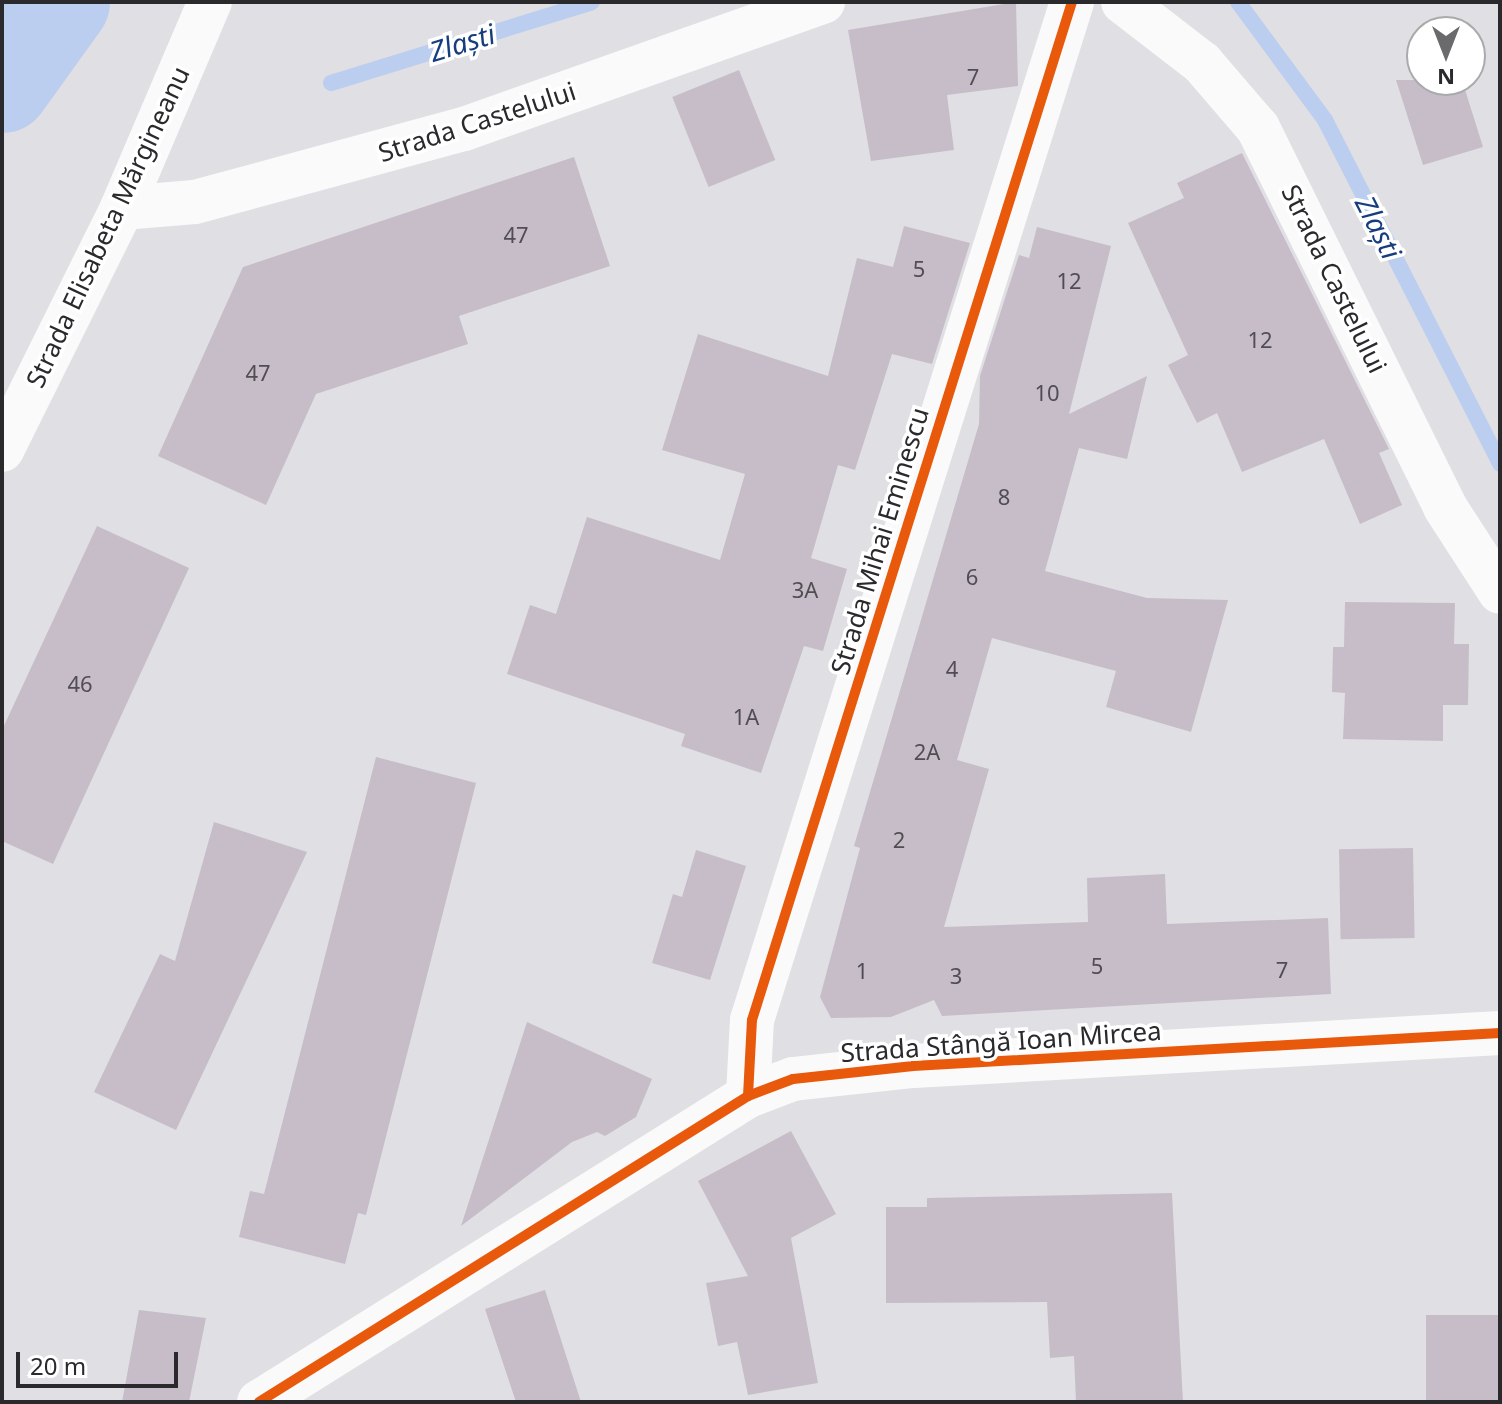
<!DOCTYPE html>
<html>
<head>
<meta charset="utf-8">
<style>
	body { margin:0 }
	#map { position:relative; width:1502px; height:1404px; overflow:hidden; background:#e0dfe3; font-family:"Noto Sans",sans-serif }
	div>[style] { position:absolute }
	.stream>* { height:16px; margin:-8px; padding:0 8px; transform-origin:8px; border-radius:8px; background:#bbceef }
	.river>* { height:98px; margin:-49px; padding:0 49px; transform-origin:49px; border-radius:49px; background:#bbceef }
	.building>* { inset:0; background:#c6bdc9; transform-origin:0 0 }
	.minor>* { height:44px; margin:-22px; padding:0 22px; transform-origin:22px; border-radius:22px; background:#fafafb }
	.major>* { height:44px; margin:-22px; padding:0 22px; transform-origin:22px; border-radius:22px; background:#fafafb }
	.cycleway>* { height:10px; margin:-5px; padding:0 5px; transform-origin:5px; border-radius:5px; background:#e8590c }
	span { translate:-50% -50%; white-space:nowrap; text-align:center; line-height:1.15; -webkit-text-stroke:7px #fff; paint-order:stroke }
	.number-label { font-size:22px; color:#514e53 }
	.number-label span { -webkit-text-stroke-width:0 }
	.street-label { font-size:26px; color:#2a292c }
	.water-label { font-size:28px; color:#163d7e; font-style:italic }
	.frame { position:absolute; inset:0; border:4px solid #2a292c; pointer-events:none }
	.north { position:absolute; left:1406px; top:16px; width:80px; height:80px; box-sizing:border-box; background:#fff; border:2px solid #aaa9ab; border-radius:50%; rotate:180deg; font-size:22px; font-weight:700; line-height:32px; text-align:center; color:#2a292c }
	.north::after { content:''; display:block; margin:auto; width:28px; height:36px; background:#6a696c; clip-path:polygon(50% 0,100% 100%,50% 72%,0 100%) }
	.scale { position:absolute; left:16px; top:1352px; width:162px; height:36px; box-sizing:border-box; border:4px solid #2a292c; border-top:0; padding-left:10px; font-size:24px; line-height:28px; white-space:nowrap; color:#2a292c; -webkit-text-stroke:6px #fff; paint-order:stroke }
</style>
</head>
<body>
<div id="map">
	<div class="stream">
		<i style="left:1238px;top:2px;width:147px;rotate:53.6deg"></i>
		<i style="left:1325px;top:120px;width:386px;rotate:63deg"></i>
		<i style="left:331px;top:83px;width:273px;rotate:-17.2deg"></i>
	</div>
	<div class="river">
		<i style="left:2px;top:84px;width:101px;rotate:-54.3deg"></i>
	</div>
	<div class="building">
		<i style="clip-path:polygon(1016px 2px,1018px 86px,947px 95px,954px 150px,871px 161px,848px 30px)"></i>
		<i style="left:739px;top:70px;width:97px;height:72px;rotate:68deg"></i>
		<i style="clip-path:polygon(1396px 80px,1462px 80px,1483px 147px,1423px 165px)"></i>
		<i style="clip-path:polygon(1242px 153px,1389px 449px,1379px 453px,1402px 505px,1360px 524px,1324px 439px,1242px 472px,1217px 413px,1197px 423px,1168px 365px,1188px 355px,1128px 223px,1184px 198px,1177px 183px)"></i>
		<i style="clip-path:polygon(574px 157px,610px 266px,459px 316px,468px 344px,316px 394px,266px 505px,158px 456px,243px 267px)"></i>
		<i style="clip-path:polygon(904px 226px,970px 243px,932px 364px,892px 354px,855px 470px,838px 465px,811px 558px,847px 569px,823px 651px,804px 646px,761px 773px,681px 746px,685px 734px,507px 674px,530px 605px,556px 614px,587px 517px,720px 560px,745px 474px,662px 450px,698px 334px,828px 376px,857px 258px,893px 267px)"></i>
		<i style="clip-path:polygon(1037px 227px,1111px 246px,1069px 414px,1147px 376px,1127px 459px,1079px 448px,1045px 571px,1147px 598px,1228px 600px,1191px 732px,1106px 707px,1116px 671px,992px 638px,957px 760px,989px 769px,944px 927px,1088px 922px,1087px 878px,1165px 874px,1167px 924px,1328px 918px,1331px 994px,942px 1016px,934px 1000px,891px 1017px,831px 1018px,820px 997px,860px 848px,854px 846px,979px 424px,980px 376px,1019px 255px,1029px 258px)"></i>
		<i style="clip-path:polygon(97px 526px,189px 568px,53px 864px,2px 841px,2px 730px)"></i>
		<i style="clip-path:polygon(1345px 602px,1455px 603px,1454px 644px,1469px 644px,1468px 705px,1443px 705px,1443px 741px,1343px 739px,1345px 693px,1332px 692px,1333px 647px,1344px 647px)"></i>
		<i style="clip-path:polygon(376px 757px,476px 783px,366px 1215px,358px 1213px,345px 1264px,239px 1237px,250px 1191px,264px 1194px)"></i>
		<i style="clip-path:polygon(214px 822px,307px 852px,176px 1130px,94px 1092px,160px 954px,175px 961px)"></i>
		<i style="left:1413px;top:848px;width:90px;height:74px;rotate:89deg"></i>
		<i style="clip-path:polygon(696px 850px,746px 866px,710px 980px,652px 963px,673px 894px,682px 897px)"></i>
		<i style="clip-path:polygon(527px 1022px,652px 1079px,636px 1117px,605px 1136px,597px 1132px,572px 1142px,461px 1226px)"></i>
		<i style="clip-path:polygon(791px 1131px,836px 1214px,791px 1238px,818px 1383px,748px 1395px,737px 1342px,718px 1346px,706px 1283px,748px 1276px,698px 1181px)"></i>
		<i style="clip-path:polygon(1172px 1193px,1183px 1402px,1076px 1402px,1074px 1356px,1050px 1358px,1047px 1302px,886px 1303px,886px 1207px,927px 1207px,927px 1198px)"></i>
		<i style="clip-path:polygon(545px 1290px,581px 1402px,516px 1402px,485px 1309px)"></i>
		<i style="clip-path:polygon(139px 1310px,206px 1318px,189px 1402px,122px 1402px)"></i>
		<i style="left:1500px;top:1315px;width:87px;height:74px;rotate:90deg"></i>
	</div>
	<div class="minor">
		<i style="left:1123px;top:2px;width:100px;rotate:37.7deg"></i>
		<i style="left:1202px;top:63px;width:86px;rotate:49.3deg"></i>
		<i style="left:1258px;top:128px;width:423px;rotate:63.7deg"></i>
		<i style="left:1445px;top:507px;width:101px;rotate:57.1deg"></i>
		<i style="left:122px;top:208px;width:73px;rotate:-4.7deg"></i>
		<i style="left:195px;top:202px;width:279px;rotate:-15.2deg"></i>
		<i style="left:464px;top:129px;width:381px;rotate:-19.5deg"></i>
		<i style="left:748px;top:1096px;width:76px;rotate:-87deg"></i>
		<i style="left:752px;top:1020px;width:1067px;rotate:-72.55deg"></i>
		<i style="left:259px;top:1402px;width:577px;rotate:-32.04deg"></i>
		<i style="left:748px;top:1096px;width:48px;rotate:-20.7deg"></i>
		<i style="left:793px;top:1079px;width:121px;rotate:-6.2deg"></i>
		<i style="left:913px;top:1066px;width:588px;rotate:-3.22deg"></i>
	</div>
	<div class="major">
		<i style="left:2px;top:450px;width:270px;rotate:-63.6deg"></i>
		<i style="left:122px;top:208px;width:224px;rotate:-66.9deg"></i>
	</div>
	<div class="cycleway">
		<i style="left:748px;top:1096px;width:76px;rotate:-87deg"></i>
		<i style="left:752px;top:1020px;width:1067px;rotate:-72.55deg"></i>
		<i style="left:259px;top:1402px;width:577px;rotate:-32.04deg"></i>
		<i style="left:748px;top:1096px;width:48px;rotate:-20.7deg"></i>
		<i style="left:793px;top:1079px;width:121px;rotate:-6.2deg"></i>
		<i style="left:913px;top:1066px;width:588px;rotate:-3.22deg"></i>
	</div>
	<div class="number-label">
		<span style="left:973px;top:77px">7</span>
		<span style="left:516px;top:235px">47</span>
		<span style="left:919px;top:269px">5</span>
		<span style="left:1069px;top:281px">12</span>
		<span style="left:1260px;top:340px">12</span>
		<span style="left:258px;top:373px">47</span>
		<span style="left:1047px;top:393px">10</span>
		<span style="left:1004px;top:497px">8</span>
		<span style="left:972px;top:577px">6</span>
		<span style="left:805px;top:590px">3A</span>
		<span style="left:952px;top:669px">4</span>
		<span style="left:80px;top:684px">46</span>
		<span style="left:746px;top:717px">1A</span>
		<span style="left:927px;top:752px">2A</span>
		<span style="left:899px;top:840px">2</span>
		<span style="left:1097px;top:966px">5</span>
		<span style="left:1282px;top:970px">7</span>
		<span style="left:862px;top:971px">1</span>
		<span style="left:956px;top:976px">3</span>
	</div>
	<div class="street-label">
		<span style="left:477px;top:122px;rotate:-18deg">Strada Castelului</span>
		<span style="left:108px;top:227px;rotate:-65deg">Strada Elisabeta Mărgineanu</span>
		<span style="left:1334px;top:279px;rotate:64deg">Strada Castelului</span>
		<span style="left:880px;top:541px;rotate:-73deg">Strada Mihai Eminescu</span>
		<span style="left:1001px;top:1042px;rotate:-4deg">Strada Stângă Ioan Mircea</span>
	</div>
	<div class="water-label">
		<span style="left:462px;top:42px;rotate:-17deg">Zlaști</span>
		<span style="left:1379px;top:227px;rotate:63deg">Zlaști</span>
	</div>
	<div class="frame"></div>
	<div class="north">N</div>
	<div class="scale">20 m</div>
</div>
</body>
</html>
